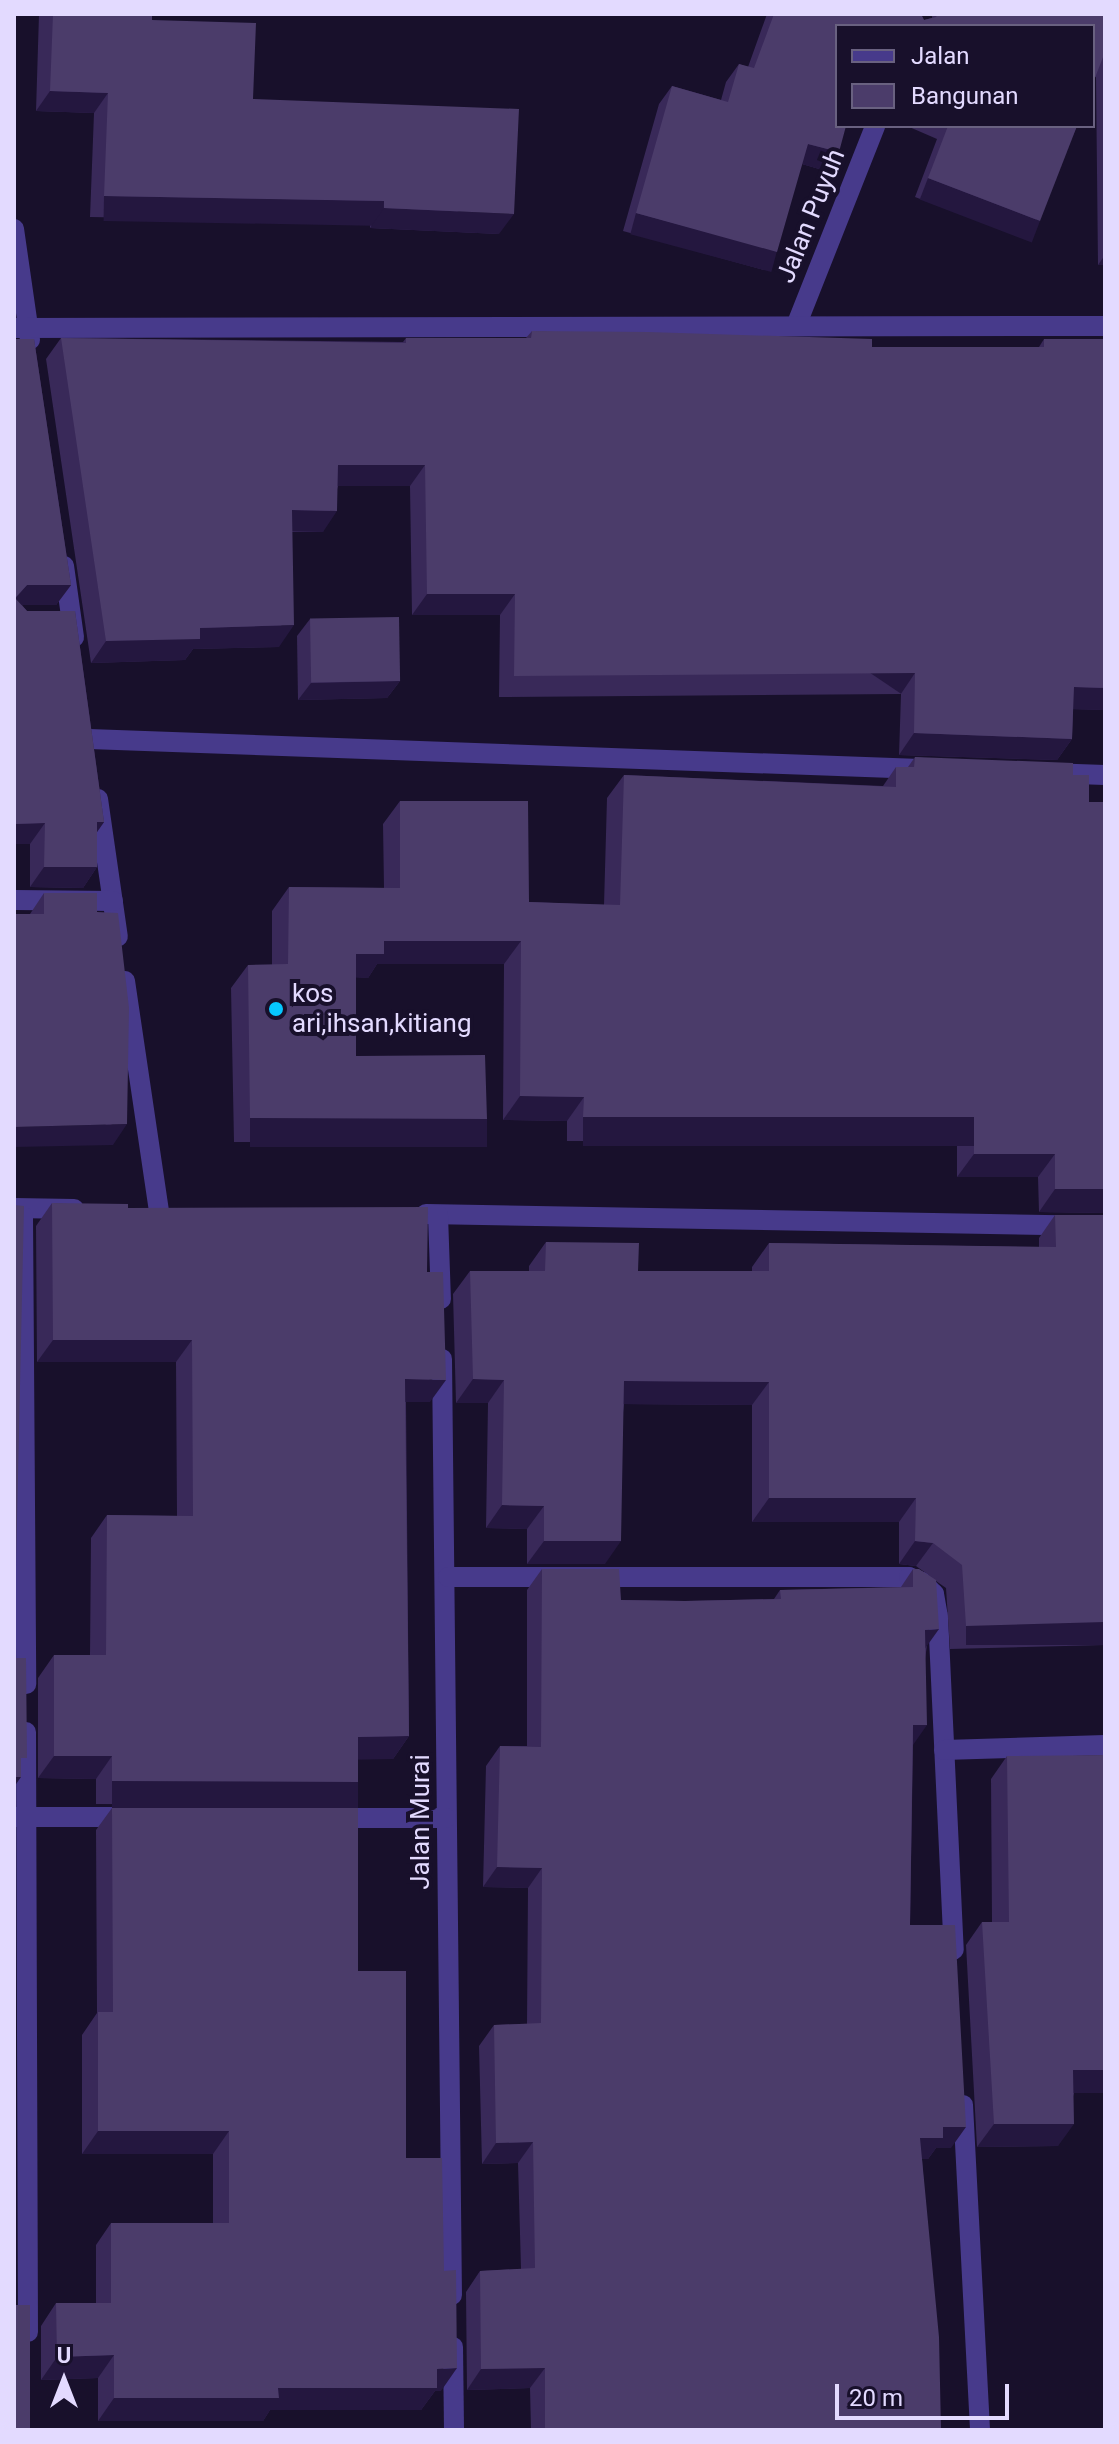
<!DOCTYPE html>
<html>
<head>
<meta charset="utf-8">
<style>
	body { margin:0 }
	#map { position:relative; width:1119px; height:2444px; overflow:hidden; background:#18102b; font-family:Roboto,sans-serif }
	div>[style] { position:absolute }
	.minor>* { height:20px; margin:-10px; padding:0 10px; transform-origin:10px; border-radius:10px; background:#473a8b }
	.wall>* { inset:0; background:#392959 }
	.shaded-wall>* { inset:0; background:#24173f; transform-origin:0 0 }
	.building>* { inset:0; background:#4b3c6a; transform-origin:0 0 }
	.dots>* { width:22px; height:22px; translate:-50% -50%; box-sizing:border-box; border:4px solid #18102b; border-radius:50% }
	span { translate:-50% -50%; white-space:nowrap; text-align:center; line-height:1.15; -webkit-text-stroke:8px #18102b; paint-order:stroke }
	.street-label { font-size:26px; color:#e3daff }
	.poi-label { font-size:26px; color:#e3daff }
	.left { translate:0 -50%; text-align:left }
	.frame { position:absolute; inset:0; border:16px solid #e3daff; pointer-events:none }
	.legend { position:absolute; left:835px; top:24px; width:260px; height:104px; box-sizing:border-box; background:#18102b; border:2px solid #696180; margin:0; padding:10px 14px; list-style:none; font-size:24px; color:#e3daff }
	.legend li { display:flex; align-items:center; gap:16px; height:40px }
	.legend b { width:40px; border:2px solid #696180 }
	.north { position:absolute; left:24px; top:2340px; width:80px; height:80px; -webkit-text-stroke:6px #18102b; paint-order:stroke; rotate:0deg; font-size:22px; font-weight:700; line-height:32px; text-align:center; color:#e3daff }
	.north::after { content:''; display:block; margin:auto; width:28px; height:36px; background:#e3daff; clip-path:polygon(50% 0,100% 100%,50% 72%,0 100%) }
	.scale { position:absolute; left:835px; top:2384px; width:174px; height:36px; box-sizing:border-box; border:4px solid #e3daff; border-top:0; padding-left:10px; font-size:24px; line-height:28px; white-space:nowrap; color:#e3daff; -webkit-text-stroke:6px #18102b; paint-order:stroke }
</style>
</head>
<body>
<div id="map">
	<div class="minor">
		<i style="left:14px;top:229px;width:112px;rotate:81.8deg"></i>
		<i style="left:796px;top:326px;width:215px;rotate:-68.4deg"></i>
		<i style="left:14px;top:328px;width:1091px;rotate:-0.11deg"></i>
		<i style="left:64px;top:566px;width:72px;rotate:82deg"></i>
		<i style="left:89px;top:739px;width:832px;rotate:2.07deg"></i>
		<i style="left:1048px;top:773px;width:57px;rotate:2deg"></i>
		<i style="left:98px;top:799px;width:139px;rotate:81.8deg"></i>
		<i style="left:14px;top:900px;width:99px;rotate:0.6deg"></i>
		<i style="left:125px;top:981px;width:232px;rotate:81.6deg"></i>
		<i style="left:14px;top:1208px;width:60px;rotate:1deg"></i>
		<i style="left:426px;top:1214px;width:679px;rotate:1.01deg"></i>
		<i style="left:438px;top:1215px;width:84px;rotate:88deg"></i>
		<i style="left:23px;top:1216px;width:468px;rotate:89.6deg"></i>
		<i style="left:442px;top:1359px;width:936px;rotate:89.39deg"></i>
		<i style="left:448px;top:1577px;width:461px"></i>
		<i style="left:909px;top:1577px;width:14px;rotate:21deg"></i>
		<i style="left:922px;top:1582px;width:17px;rotate:45deg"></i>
		<i style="left:934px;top:1594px;width:22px;rotate:80deg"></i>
		<i style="left:938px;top:1616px;width:334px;rotate:87.3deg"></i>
		<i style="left:26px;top:1732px;width:600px;rotate:89.81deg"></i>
		<i style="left:944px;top:1750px;width:161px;rotate:-1.8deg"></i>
		<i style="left:14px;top:1817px;width:116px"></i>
		<i style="left:330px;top:1818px;width:116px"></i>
		<i style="left:963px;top:2105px;width:325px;rotate:87deg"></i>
		<i style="left:453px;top:2347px;width:83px;rotate:89.3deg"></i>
	</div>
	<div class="wall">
		<i style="clip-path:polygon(39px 14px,152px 14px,152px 20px,253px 99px,499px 234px,370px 228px,370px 222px,90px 217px,94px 113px,36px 111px)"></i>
		<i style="clip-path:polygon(767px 14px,921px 14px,924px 20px,932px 18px,932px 14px,1105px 14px,1105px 265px,1098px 265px,1096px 77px,837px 26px,839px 152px,826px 171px,802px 164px,764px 270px,623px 231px,659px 104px,672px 86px,721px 100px,726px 82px,739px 64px,748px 67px)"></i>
		<i style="clip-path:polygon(907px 126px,1077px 126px,1027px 240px,915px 197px,937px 139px)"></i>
		<i style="clip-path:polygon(532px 331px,872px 347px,1039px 347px,1044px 339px,1105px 710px,1073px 709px,1072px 739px,1057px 760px,899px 755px,901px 694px,499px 697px,500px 615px,412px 615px,410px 486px,338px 486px,323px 532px,292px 532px,279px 647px,193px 649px,185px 660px,91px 663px,46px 359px,61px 338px,403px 342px,406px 338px,526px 338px)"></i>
		<i style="clip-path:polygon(14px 339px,34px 339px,71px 585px,56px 605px,22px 605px,27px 611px,75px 611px,104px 822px,97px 832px,97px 867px,83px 888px,30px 887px,30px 844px,14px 844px)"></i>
		<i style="clip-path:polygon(310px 619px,400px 681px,387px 698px,298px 700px,297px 636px)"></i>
		<i style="clip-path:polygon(915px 757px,1073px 775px,1089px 802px,1105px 802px,1105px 1213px,1039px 1212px,1038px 1177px,957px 1177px,957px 1141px,567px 1141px,567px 1121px,503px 1120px,504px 964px,377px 964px,368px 978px,356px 977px,356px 1056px,487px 1119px,470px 1143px,234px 1142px,231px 988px,248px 965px,272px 965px,272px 911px,289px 887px,384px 888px,383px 824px,400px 801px,529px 902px,604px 905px,607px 798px,624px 775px,883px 786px,896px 767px,908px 767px)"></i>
		<i style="clip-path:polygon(44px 893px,97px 912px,113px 1145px,30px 914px)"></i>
		<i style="clip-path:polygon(52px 1203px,128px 1208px,427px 1272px,430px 1402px,406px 1402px,409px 1736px,393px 1759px,358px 1759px,358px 1782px,342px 1805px,96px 1804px,96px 1779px,38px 1778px,38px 1678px,54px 1655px,90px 1655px,91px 1538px,107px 1515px,177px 1516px,176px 1362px,37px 1362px,36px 1226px)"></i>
		<i style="clip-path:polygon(1055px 1215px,1105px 1215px,1105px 1645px,950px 1649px,946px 1588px,936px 1581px,913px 1745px,910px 1925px,951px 2148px,936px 2148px,928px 2159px,922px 2159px,941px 2430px,531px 2430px,530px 2388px,467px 2390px,466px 2292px,480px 2271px,521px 2269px,518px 2163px,482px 2164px,479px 2046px,494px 2025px,527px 2024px,528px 1888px,483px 1887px,486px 1766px,500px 1746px,527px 1746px,527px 1590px,542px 1569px,621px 1600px,685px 1601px,774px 1599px,780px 1590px,901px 1587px,913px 1569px,930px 1576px,916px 1566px,899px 1564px,899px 1522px,752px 1522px,752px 1405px,624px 1404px,605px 1564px,527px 1564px,527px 1529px,486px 1528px,488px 1403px,456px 1403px,453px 1294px,470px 1271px,529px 1271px,529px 1266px,546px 1242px,638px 1271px,752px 1271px,752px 1267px,769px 1243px,1039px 1247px,1039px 1238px)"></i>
		<i style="clip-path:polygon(1007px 1756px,1105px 2093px,1074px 2093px,1058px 2146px,977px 2147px,966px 1945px,982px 1922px,992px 1922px,991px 1779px)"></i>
		<i style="clip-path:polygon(112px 1808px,358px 1971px,406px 2158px,441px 2391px,435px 2391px,421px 2410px,270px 2410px,263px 2421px,98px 2421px,98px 2378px,41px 2380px,41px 2326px,56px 2303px,96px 2303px,96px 2245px,111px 2223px,213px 2223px,213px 2154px,82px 2154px,82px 2035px,97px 2013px,96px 1830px)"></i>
	</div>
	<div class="shaded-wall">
		<i style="clip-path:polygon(50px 91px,108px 93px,94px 113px,36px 111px)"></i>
		<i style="clip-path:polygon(808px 144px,839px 152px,826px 171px,795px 162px)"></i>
		<i style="left:928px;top:178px;width:120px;height:23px;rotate:21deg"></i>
		<i style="left:104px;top:196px;width:280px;height:25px;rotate:1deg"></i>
		<i style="clip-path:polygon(384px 208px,514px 214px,499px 234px,370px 228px)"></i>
		<i style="left:636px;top:213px;width:146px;height:22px;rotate:15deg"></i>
		<i style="clip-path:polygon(1105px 255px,1105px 265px,1098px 265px)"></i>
		<i style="clip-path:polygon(338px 465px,425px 465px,410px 486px,323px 486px)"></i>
		<i style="clip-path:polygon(292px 510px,337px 511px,323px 532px,277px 531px)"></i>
		<i style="clip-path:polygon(27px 585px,71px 585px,56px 605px,14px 605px,14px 600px)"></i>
		<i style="clip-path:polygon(427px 594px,515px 594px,500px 615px,412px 615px)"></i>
		<i style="clip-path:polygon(294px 625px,279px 647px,193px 649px,185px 660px,91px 663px,106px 641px,200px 628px)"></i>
		<i style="left:915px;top:673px;width:25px;height:401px;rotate:124deg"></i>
		<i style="clip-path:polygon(400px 681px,387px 698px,298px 700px,311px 683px)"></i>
		<i style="clip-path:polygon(1074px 687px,1105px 688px,1105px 710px,1059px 709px)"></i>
		<i style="clip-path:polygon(914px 733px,1072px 739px,1057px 760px,899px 755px)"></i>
		<i style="clip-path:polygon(97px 822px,104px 822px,90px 842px)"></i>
		<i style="clip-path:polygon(45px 823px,30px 844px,14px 844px,14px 824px)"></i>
		<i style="clip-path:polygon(44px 867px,97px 867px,83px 888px,30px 887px)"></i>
		<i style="clip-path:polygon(384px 941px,521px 941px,504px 964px,377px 964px,368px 978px,340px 977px,356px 954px)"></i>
		<i style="clip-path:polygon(520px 1096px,584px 1097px,567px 1121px,503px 1120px)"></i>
		<i style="left:583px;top:1117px;width:391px;height:29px"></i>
		<i style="left:250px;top:1118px;width:237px;height:29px"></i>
		<i style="clip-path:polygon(127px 1124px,113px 1145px,14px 1147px,14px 1127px)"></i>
		<i style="clip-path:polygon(974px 1154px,1055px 1154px,1038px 1177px,957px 1177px)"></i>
		<i style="clip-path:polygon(1055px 1189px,1105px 1189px,1105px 1213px,1039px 1212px)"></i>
		<i style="clip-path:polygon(53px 1340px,192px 1340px,176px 1362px,37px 1362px)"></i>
		<i style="clip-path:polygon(405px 1379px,446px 1380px,430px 1402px,389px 1402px)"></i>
		<i style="clip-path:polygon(473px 1379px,504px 1380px,488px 1403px,456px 1403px)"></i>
		<i style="clip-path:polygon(624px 1381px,769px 1382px,752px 1405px,608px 1404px)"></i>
		<i style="clip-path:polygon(769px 1498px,916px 1498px,899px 1522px,752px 1522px)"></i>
		<i style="clip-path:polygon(502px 1505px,544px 1506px,527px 1529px,486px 1528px)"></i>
		<i style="clip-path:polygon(544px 1541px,621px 1541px,605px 1564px,527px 1564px)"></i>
		<i style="clip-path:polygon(915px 1541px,933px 1543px,916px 1566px,899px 1564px)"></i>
		<i style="left:1105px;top:1622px;width:23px;height:139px;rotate:90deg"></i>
		<i style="clip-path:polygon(939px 1629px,924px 1650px,925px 1630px)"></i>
		<i style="clip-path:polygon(913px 1725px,927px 1725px,913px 1745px)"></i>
		<i style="clip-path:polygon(409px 1736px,393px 1759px,342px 1760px,358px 1737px)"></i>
		<i style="clip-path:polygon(54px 1756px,112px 1756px,96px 1779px,38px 1778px)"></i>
		<i style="clip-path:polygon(14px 1777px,21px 1777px,14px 1787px)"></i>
		<i style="left:112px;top:1781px;width:246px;height:28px"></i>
		<i style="clip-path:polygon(497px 1867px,542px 1868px,528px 1888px,483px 1887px)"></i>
		<i style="clip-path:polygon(1073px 2070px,1105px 2070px,1105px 2093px,1057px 2093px)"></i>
		<i style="clip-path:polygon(994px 2124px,1074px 2124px,1058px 2146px,977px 2147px)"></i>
		<i style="clip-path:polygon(943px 2127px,966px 2127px,951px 2148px,936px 2148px,928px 2159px,905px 2159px,920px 2138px)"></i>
		<i style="clip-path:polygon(98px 2131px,229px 2131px,213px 2154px,82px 2154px)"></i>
		<i style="clip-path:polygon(533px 2142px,518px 2163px,482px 2164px,496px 2143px)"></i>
		<i style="clip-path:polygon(114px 2355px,98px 2378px,41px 2380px,57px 2357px)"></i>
		<i style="clip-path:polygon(457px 2368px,441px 2391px,435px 2391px,421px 2410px,270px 2410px,263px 2421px,98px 2421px,114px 2398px,437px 2369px)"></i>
		<i style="clip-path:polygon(545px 2368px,530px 2388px,467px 2390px,481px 2369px)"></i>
	</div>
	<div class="building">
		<i style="clip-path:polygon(53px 14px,152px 14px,152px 20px,256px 23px,253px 99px,519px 109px,514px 214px,384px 208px,384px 201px,104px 196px,108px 93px,50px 91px)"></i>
		<i style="clip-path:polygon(774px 14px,921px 14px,924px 20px,936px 17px,938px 14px,1105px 14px,1105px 52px,1093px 83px,1093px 26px,837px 26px,837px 126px,846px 126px,839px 152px,808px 144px,777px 252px,636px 213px,672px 86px,728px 102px,739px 64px,754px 68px)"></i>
		<i style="clip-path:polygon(948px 126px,1077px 126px,1040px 221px,928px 178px)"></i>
		<i style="clip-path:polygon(532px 331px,648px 332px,872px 339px,872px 347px,1044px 347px,1044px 339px,1105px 339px,1105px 688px,1074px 687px,1072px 739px,914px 733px,915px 673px,514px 676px,515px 594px,427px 594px,425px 465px,338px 465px,337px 511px,292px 510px,294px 625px,200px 628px,200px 639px,106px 641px,61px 338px,406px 343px,406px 338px,531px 338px)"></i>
		<i style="clip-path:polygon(14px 339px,34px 339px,71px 585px,27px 585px,15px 598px,27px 611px,75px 611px,104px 822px,97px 822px,97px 867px,44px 867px,45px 823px,14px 824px)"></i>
		<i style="left:399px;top:617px;width:64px;height:89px;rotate:89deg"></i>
		<i style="clip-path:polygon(915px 757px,1073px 763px,1073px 775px,1089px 775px,1089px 802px,1105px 802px,1105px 1189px,1055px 1189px,1055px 1154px,974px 1154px,974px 1117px,583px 1117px,584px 1097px,520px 1096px,521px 941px,384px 941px,384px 954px,356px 954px,356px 1056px,485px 1055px,487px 1119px,250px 1118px,248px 965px,288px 964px,289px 887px,400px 888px,400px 801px,528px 801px,529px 902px,620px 905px,624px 775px,896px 787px,896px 767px,914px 767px)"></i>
		<i style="clip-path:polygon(44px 893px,97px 893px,97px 912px,118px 913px,129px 1008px,127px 1124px,14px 1127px,14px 914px,44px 914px)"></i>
		<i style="clip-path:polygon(52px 1203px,128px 1204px,128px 1208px,428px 1207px,427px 1272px,443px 1272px,446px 1380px,405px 1379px,409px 1736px,358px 1737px,358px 1782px,112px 1781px,112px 1756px,54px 1756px,54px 1655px,106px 1655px,107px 1515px,193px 1516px,192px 1340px,53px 1340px)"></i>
		<i style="clip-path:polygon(14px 1205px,24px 1206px,14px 1658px,26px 1658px,27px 1758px,21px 1758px,21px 1777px,14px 1777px)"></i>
		<i style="clip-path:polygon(1055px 1215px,1105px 1215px,1105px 1622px,966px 1626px,962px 1565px,933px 1543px,915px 1541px,916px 1498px,769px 1498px,769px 1382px,624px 1381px,621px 1541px,544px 1541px,544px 1506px,502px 1505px,504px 1380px,473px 1379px,470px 1271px,545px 1271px,546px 1242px,639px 1243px,638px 1271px,769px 1271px,769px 1243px,1056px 1247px)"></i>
		<i style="clip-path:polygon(542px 1569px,619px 1569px,621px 1600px,685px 1601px,781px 1599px,780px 1590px,913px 1587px,913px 1569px,919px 1569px,936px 1580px,939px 1629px,925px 1630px,927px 1725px,913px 1725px,910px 1925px,955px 1925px,966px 2127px,943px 2127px,943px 2138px,920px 2138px,939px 2337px,941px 2430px,545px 2430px,545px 2368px,481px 2369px,480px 2271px,535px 2268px,533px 2142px,496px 2143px,494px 2025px,541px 2023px,542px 1868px,497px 1867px,500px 1746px,541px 1747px)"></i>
		<i style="clip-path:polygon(1105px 1755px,1105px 2070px,1073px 2070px,1074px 2124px,994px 2124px,982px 1922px,1009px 1922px,1007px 1756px)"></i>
		<i style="clip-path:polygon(112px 1808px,358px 1808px,358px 1971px,406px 1971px,406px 2158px,442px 2158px,444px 2271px,456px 2270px,457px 2368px,437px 2369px,437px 2388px,278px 2388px,279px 2398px,114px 2398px,114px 2355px,57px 2357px,56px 2303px,111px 2303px,111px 2223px,229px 2223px,229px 2131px,98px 2131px,98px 2012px,113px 2012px)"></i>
		<i style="left:14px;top:2305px;width:16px;height:125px"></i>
	</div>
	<div class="dots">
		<i style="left:276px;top:1009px;background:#06c7ff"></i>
	</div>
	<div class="street-label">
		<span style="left:811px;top:216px;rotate:-68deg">Jalan Puyuh</span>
		<span style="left:421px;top:1822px;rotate:-90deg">Jalan Murai</span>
	</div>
	<div class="poi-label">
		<span class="left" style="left:292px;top:1009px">kos<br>ari,ihsan,kitiang</span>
	</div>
	<div class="frame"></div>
	<ul class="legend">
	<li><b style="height:10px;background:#473a8b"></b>Jalan</li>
	<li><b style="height:22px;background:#4b3c6a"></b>Bangunan</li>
	</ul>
	<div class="north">U</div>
	<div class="scale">20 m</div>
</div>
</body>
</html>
